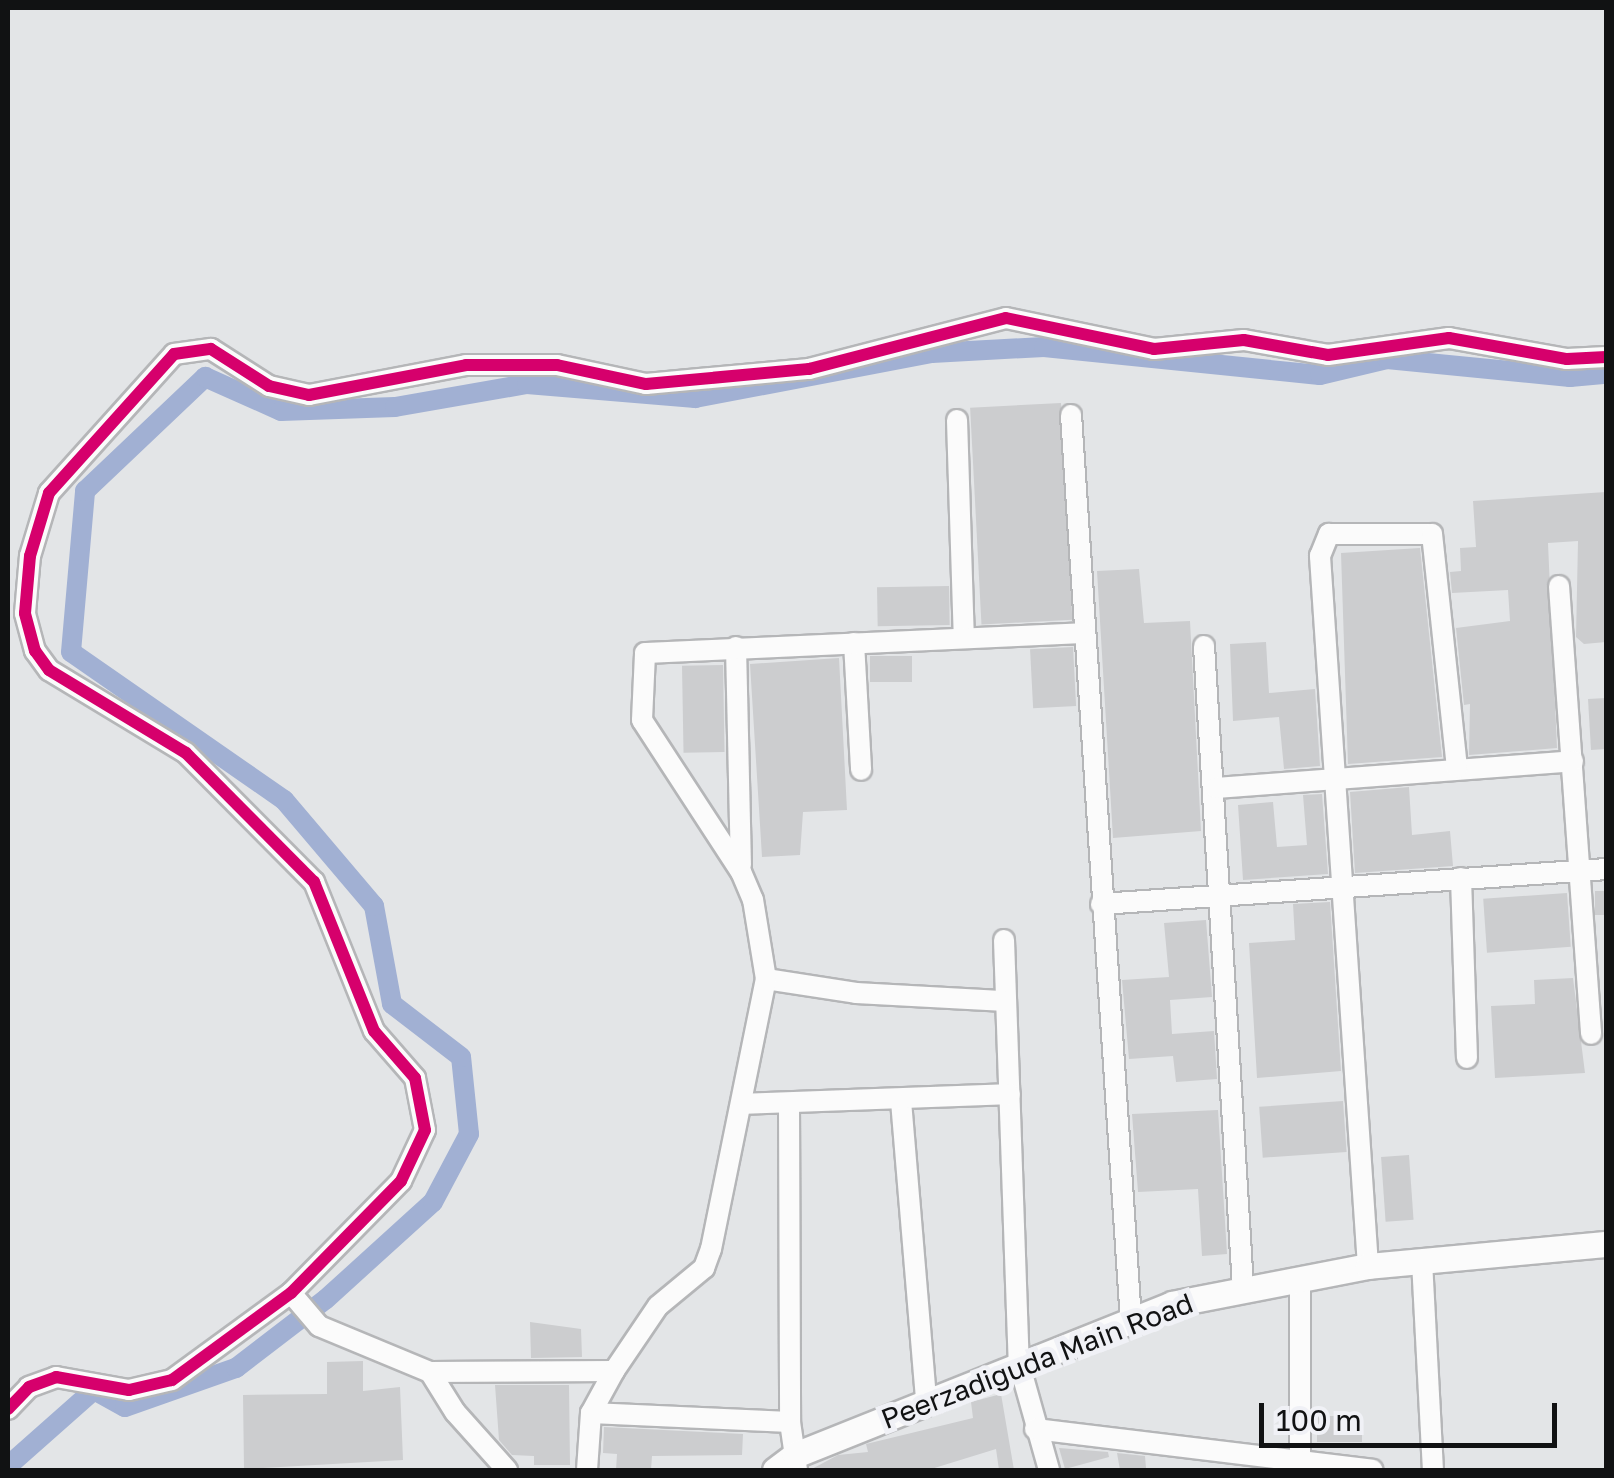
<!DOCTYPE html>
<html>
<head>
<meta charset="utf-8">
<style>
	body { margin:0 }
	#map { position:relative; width:1614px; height:1478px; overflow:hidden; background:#e3e5e7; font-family:"Golos Text",sans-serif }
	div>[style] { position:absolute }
	.canal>* { height:20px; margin:-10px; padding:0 10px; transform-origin:10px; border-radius:10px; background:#a1b0d3 }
	.building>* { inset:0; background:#cccdcf; transform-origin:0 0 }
	.roads { filter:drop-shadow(2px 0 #b5b6b8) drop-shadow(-2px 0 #b5b6b8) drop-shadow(0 2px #b5b6b8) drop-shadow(0 -2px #b5b6b8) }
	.minor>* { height:20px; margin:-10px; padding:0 10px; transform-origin:10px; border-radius:10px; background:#fbfbfb }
	.tertiary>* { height:25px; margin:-12.5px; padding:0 12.5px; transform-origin:12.5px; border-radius:12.5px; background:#fbfbfb }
	.cycleway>* { height:12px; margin:-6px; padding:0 6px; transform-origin:6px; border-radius:6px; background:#d6006c }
	span { translate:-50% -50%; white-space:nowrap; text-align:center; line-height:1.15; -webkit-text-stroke:10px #f0f1f6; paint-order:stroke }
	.street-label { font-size:28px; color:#111213 }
	.frame { position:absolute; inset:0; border:10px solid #111213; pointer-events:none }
	.scale { position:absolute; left:1259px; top:1403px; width:298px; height:45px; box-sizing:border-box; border:5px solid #111213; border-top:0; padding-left:12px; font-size:30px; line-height:35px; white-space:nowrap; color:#111213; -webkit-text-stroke:8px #f0f1f6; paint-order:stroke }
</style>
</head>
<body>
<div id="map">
	<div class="canal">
		<i style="left:8px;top:1466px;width:115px;rotate:-41.5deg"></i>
		<i style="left:94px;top:1390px;width:35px;rotate:29deg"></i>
		<i style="left:125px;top:1407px;width:118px;rotate:-19.4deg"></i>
		<i style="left:236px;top:1368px;width:113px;rotate:-37.5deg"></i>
		<i style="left:326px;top:1299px;width:144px;rotate:-42.2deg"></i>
		<i style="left:433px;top:1202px;width:77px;rotate:-62.1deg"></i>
		<i style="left:469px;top:1134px;width:77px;rotate:-95.9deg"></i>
		<i style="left:461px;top:1057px;width:87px;rotate:-142.5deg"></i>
		<i style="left:392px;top:1004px;width:100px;rotate:-100.4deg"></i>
		<i style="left:374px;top:906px;width:139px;rotate:-130.3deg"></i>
		<i style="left:284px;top:800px;width:259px;rotate:-145.2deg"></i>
		<i style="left:71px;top:652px;width:162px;rotate:-85deg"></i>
		<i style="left:85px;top:491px;width:166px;rotate:-43.5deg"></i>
		<i style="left:205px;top:377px;width:83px;rotate:24.1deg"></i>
		<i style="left:281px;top:411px;width:114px;rotate:-2deg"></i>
		<i style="left:395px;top:407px;width:134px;rotate:-9.9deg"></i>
		<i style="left:527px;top:384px;width:169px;rotate:4.8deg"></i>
		<i style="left:695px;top:398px;width:241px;rotate:-10.8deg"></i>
		<i style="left:932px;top:353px;width:112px;rotate:-3.1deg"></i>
		<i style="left:1044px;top:347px;width:277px;rotate:5.8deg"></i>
		<i style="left:1320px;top:375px;width:69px;rotate:-13.4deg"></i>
		<i style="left:1387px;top:359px;width:184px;rotate:5.6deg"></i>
		<i style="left:1570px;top:377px;width:36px;rotate:-5deg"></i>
	</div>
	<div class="building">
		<i style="left:1061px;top:403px;width:217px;height:91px;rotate:87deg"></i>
		<i style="clip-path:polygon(1606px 492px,1606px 642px,1584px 644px,1576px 637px,1578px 541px,1548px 543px,1557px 748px,1469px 755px,1470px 704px,1464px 705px,1456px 628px,1510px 621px,1508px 590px,1452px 593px,1450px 572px,1461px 571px,1460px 548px,1476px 547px,1473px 501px)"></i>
		<i style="clip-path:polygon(1420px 548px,1442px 757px,1348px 764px,1341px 553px)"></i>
		<i style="clip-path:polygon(1139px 569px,1144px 623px,1190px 621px,1201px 831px,1113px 838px,1097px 571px)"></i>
		<i style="left:949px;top:586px;width:39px;height:72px;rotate:89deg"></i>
		<i style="clip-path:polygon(1266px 642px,1269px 693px,1315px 689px,1320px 766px,1284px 769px,1279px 717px,1233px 721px,1230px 644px)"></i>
		<i style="left:1073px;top:647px;width:59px;height:43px;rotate:87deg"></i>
		<i style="left:912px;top:656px;width:26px;height:42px;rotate:90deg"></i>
		<i style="clip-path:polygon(839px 658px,847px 810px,803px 812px,800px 855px,762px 857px,750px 664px)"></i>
		<i style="left:723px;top:665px;width:87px;height:41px;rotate:89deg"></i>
		<i style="clip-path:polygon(1606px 698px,1606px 749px,1591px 750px,1588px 699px)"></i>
		<i style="clip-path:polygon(1409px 787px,1412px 835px,1450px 831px,1453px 866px,1355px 873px,1350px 792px)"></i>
		<i style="clip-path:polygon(1322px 794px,1328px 874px,1243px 880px,1238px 805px,1273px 802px,1277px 847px,1307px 845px,1303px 795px)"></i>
		<i style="left:1606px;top:891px;width:24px;height:11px;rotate:90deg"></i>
		<i style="left:1567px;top:893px;width:54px;height:84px;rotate:86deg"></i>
		<i style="clip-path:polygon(1330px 902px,1341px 1071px,1257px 1078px,1249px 943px,1295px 940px,1293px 904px)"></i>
		<i style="clip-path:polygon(1206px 920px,1212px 997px,1170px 1000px,1172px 1034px,1214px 1031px,1217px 1079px,1176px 1082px,1173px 1056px,1129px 1059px,1122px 980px,1169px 977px,1164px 923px)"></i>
		<i style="clip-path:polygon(1573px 978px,1585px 1073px,1495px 1078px,1491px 1006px,1535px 1004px,1534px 980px)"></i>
		<i style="left:1343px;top:1101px;width:51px;height:84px;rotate:86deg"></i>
		<i style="clip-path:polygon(1218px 1110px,1227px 1254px,1202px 1256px,1198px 1189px,1138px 1192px,1132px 1114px)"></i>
		<i style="left:1409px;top:1155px;width:65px;height:28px;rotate:86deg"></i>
		<i style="clip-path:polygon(530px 1322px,581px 1329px,582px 1357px,531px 1358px)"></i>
		<i style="clip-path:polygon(363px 1361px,363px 1391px,400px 1387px,403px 1460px,244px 1469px,243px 1395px,327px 1394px,327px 1362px)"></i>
		<i style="clip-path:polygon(495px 1385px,569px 1385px,570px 1465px,534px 1465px,534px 1456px,512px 1455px,499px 1440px)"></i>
		<i style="clip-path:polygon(1001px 1394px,1014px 1470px,999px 1470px,996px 1449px,928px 1470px,810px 1470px,838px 1455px,868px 1452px,866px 1444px,973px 1418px,971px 1402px)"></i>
		<i style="left:1317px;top:1416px;width:45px;height:26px"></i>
		<i style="clip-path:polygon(604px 1427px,743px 1434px,742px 1455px,652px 1456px,651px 1470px,616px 1470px,617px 1454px,603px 1453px)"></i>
		<i style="clip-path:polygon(1059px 1448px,1108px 1452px,1109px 1457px,1065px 1469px)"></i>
		<i style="clip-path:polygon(1117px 1453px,1145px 1456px,1146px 1468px,1120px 1470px)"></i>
	</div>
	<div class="roads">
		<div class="minor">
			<i style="left:1071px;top:415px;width:908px;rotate:86.21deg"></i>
			<i style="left:957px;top:420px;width:218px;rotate:88.2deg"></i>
			<i style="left:1559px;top:586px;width:449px;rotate:85.9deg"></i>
			<i style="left:854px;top:643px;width:127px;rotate:86.8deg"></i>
			<i style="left:1204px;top:646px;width:643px;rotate:86.52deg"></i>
			<i style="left:736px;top:647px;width:218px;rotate:88.7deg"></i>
			<i style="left:1216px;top:788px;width:358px;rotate:-4.3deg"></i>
			<i style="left:1461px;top:878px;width:180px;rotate:88.1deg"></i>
			<i style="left:1101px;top:904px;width:506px;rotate:-3.96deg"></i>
			<i style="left:1004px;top:940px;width:423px;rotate:88deg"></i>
			<i style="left:1019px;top:1363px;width:111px;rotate:74.3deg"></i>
			<i style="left:766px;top:979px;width:91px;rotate:8.8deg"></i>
			<i style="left:856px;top:993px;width:150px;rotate:3.1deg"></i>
			<i style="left:901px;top:1101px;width:301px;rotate:85.2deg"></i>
			<i style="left:742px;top:1104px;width:268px;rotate:-2.1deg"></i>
			<i style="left:789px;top:1104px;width:318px;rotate:89.8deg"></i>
			<i style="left:790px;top:1422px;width:49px;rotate:81.7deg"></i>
			<i style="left:1422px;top:1261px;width:209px;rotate:87deg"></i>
			<i style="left:1368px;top:1266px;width:712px;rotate:-93.87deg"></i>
			<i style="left:1320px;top:556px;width:24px;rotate:-68deg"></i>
			<i style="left:1329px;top:534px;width:103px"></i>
			<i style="left:1432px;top:534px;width:235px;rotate:83.9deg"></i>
			<i style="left:1300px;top:1278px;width:181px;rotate:90deg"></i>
			<i style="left:291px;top:1293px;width:43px;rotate:49.7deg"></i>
			<i style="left:319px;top:1326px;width:120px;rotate:22.5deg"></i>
			<i style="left:430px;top:1372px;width:184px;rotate:-0.3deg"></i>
			<i style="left:430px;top:1372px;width:47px;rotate:58deg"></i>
			<i style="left:455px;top:1412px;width:78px;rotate:48.1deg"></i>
			<i style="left:8px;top:1409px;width:30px;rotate:-46deg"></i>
			<i style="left:29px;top:1387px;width:29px;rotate:-20deg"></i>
			<i style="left:56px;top:1377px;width:74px;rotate:10.1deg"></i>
			<i style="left:129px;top:1390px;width:44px;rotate:-13.1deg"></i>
			<i style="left:172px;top:1380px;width:147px;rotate:-36.2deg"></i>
			<i style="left:291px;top:1293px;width:157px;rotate:-45.5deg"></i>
			<i style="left:401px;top:1181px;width:56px;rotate:-64.8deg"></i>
			<i style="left:425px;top:1130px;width:53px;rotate:-100.9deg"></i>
			<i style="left:415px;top:1078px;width:62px;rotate:-131.1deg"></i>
			<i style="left:374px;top:1031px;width:161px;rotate:-111.9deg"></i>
			<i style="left:314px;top:882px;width:182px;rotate:-134.8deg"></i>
			<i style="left:186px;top:753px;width:160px;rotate:-148.8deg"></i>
			<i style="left:49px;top:670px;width:24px;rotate:-126deg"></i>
			<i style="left:35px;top:651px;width:39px;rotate:-105deg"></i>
			<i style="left:25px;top:613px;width:57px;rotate:-85deg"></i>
			<i style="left:30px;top:556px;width:66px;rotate:-73.2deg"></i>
			<i style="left:49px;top:493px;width:187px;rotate:-48deg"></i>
			<i style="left:174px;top:354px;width:37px;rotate:-8deg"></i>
			<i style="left:211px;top:349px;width:69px;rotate:32.5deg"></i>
			<i style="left:269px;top:386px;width:41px;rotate:12.7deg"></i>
			<i style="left:309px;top:395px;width:160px;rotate:-10.8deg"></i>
			<i style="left:466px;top:365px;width:91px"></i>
			<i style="left:557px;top:365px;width:91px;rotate:12.1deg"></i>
			<i style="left:646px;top:384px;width:164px;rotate:-5.3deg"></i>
			<i style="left:809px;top:369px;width:203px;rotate:-14.5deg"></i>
			<i style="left:1006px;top:318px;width:151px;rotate:11.8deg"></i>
			<i style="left:1154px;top:349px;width:90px;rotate:-5.7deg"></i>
			<i style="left:1244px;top:340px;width:85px;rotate:10.1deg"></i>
			<i style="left:1328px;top:355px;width:122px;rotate:-8deg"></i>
			<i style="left:1449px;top:338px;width:120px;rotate:10.1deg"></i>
			<i style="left:1567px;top:359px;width:39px;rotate:-3deg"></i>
			<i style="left:591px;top:1413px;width:199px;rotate:2.6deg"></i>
			<i style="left:1035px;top:1429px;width:340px;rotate:6.9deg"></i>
			<i style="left:587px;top:1470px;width:57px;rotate:-86deg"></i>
			<i style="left:591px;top:1413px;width:48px;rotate:-61.3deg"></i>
			<i style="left:614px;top:1371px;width:78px;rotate:-55.9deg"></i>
			<i style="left:658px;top:1306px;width:60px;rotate:-39.6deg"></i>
			<i style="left:704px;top:1268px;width:20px;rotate:-70deg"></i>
			<i style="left:711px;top:1249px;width:276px;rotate:-78.5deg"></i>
			<i style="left:766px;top:979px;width:80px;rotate:-99.3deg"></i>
			<i style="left:753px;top:900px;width:30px;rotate:-113deg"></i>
			<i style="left:741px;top:872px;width:181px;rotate:-123.1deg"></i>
			<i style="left:642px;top:720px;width:67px;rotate:-87.4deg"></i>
			<i style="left:645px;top:653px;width:439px;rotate:-2.6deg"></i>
		</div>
		<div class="tertiary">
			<i style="left:775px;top:1470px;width:25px;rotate:-37deg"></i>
			<i style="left:795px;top:1455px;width:406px;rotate:-21.8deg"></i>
			<i style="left:1172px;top:1304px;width:200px;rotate:-11deg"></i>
			<i style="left:1368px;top:1266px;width:239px;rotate:-5.3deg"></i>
		</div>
	</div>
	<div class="cycleway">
		<i style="left:8px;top:1409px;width:30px;rotate:-46deg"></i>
		<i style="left:29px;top:1387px;width:29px;rotate:-20deg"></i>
		<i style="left:56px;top:1377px;width:74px;rotate:10.1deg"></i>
		<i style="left:129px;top:1390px;width:44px;rotate:-13.1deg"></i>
		<i style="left:172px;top:1380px;width:147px;rotate:-36.2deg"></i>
		<i style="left:291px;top:1293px;width:157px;rotate:-45.5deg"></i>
		<i style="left:401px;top:1181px;width:56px;rotate:-64.8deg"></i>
		<i style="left:425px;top:1130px;width:53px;rotate:-100.9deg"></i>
		<i style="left:415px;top:1078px;width:62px;rotate:-131.1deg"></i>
		<i style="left:374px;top:1031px;width:161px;rotate:-111.9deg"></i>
		<i style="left:314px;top:882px;width:182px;rotate:-134.8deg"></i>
		<i style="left:186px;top:753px;width:160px;rotate:-148.8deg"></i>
		<i style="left:49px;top:670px;width:24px;rotate:-126deg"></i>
		<i style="left:35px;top:651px;width:39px;rotate:-105deg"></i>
		<i style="left:25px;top:613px;width:57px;rotate:-85deg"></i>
		<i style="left:30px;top:556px;width:66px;rotate:-73.2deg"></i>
		<i style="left:49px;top:493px;width:187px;rotate:-48deg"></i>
		<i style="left:174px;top:354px;width:37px;rotate:-8deg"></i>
		<i style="left:211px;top:349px;width:69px;rotate:32.5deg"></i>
		<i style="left:269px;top:386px;width:41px;rotate:12.7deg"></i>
		<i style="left:309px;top:395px;width:160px;rotate:-10.8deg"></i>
		<i style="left:466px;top:365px;width:91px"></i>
		<i style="left:557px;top:365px;width:91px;rotate:12.1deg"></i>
		<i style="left:646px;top:384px;width:164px;rotate:-5.3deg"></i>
		<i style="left:809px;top:369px;width:203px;rotate:-14.5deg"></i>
		<i style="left:1006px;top:318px;width:151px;rotate:11.8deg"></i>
		<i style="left:1154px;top:349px;width:90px;rotate:-5.7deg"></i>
		<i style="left:1244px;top:340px;width:85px;rotate:10.1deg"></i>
		<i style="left:1328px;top:355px;width:122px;rotate:-8deg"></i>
		<i style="left:1449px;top:338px;width:120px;rotate:10.1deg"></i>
		<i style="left:1567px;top:359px;width:39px;rotate:-3deg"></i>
	</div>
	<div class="street-label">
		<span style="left:1037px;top:1361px;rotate:-21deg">Peerzadiguda Main Road</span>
	</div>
	<div class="frame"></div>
	<div class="scale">100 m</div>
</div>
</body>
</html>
